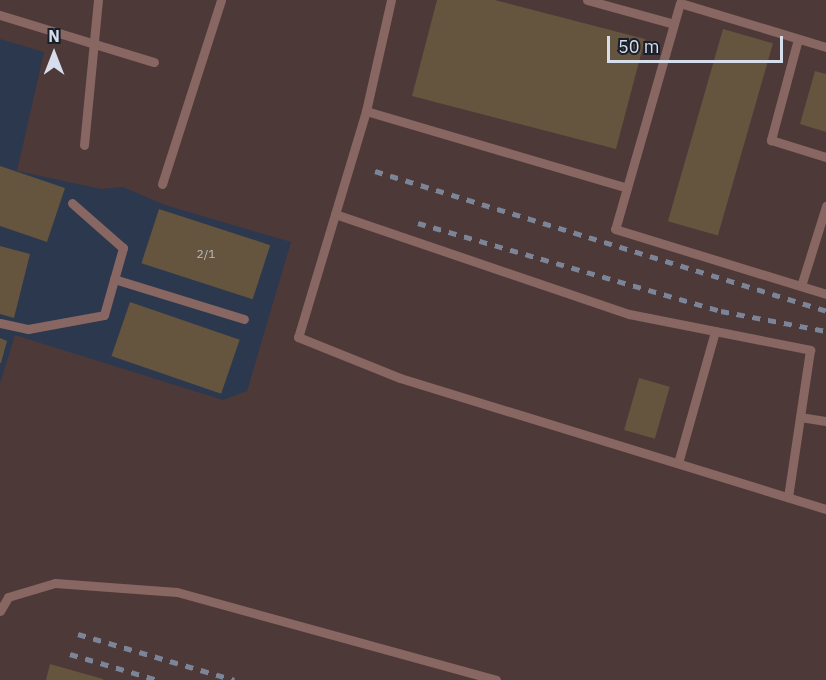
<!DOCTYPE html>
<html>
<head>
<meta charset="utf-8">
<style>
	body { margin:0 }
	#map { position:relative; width:826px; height:680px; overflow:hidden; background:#2b384e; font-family:"IBM Plex Sans",sans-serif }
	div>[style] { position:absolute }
	.industrial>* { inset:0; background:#4e3939 }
	.building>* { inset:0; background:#65543e; transform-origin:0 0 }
	.lane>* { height:9px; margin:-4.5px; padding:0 4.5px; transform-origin:4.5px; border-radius:4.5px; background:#886661 }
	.rail>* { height:4.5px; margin-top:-2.25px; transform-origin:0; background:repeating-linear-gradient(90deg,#7b8597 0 8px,transparent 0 16px) }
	span { translate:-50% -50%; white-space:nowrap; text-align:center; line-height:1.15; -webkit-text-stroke:6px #191f29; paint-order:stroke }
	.number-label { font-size:12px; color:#babcc0 }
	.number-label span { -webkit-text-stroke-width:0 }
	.north { position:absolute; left:24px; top:24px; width:60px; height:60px; -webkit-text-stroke:4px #191f29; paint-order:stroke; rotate:0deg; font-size:16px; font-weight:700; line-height:24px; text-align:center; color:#d6deec }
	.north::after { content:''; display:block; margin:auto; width:21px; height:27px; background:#d6deec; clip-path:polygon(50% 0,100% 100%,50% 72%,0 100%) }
	.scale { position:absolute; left:607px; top:36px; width:176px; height:27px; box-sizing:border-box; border:3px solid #d6deec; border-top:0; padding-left:8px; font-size:18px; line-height:21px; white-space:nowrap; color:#d6deec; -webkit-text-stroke:4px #191f29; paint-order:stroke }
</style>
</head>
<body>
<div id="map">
	<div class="industrial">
		<i style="clip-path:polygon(0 0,826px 0,826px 680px,0 680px,0 383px,15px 335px,223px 400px,247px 391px,291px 242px,165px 205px,123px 187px,101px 189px,17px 171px,44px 52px,0 39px)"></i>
	</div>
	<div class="building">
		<i style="clip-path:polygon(437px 0,495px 0,645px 39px,616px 149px,412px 96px)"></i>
		<i style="left:723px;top:29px;width:52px;height:200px;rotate:16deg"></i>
		<i style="clip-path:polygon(815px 71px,826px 74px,826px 132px,800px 124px)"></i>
		<i style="clip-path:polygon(0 166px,65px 188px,47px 242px,0 226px)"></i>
		<i style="left:159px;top:209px;width:117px;height:57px;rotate:18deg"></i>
		<i style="clip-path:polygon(0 246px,30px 254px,14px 318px,0 314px)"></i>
		<i style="left:130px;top:302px;width:116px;height:57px;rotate:19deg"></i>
		<i style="clip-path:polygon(0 338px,7px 341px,1px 363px,0 363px)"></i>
		<i style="left:639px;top:378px;width:32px;height:54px;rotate:16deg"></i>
		<i style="clip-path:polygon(50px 664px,103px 679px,103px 680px,46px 680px)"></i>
	</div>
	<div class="lane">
		<i style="left:391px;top:0;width:114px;rotate:102.7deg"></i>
		<i style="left:366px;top:111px;width:236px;rotate:106.7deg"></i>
		<i style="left:298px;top:337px;width:110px;rotate:21.9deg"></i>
		<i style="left:400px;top:378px;width:446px;rotate:17.1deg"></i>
		<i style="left:587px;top:0;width:90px;rotate:15.4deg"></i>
		<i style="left:0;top:15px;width:161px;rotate:17deg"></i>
		<i style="left:798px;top:39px;width:105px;rotate:105deg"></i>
		<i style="left:771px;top:140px;width:58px;rotate:17.2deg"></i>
		<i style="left:826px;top:47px;width:152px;rotate:-163.2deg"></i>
		<i style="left:680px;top:3px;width:235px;rotate:106deg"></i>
		<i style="left:615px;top:229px;width:221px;rotate:17.1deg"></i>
		<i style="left:366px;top:111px;width:272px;rotate:16.4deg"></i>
		<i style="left:84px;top:145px;width:146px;rotate:-84.5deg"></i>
		<i style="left:162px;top:184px;width:193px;rotate:-72.2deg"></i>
		<i style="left:335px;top:214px;width:311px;rotate:18.8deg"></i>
		<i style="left:629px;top:314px;width:185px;rotate:11.2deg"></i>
		<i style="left:810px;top:350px;width:149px;rotate:98.5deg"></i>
		<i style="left:114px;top:279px;width:136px;rotate:17.1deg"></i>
		<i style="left:801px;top:286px;width:84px;rotate:-72.6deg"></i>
		<i style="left:0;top:323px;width:29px;rotate:12deg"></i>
		<i style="left:28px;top:329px;width:77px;rotate:-10.4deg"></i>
		<i style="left:104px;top:315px;width:70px;rotate:-74.2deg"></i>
		<i style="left:123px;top:248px;width:68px;rotate:-138.6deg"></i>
		<i style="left:800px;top:417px;width:26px;rotate:9deg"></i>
		<i style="left:678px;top:463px;width:137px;rotate:-74.3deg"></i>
		<i style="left:0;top:611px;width:16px;rotate:-60deg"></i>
		<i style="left:8px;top:597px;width:49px;rotate:-16.6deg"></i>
		<i style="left:55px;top:583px;width:122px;rotate:4.2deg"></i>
		<i style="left:177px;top:592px;width:331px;rotate:15.4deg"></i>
	</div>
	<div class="rail">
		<i style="left:375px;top:171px;width:472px;rotate:17.2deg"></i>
		<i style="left:418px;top:223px;width:316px;rotate:16.2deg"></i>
		<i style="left:721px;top:311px;width:107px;rotate:10.8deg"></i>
		<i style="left:78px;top:634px;width:163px;rotate:16.4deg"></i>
		<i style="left:70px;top:654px;width:92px;rotate:16.5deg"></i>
	</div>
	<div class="number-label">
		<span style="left:206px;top:254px">2/1</span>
	</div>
	<div class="north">N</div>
	<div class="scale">50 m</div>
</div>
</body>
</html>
